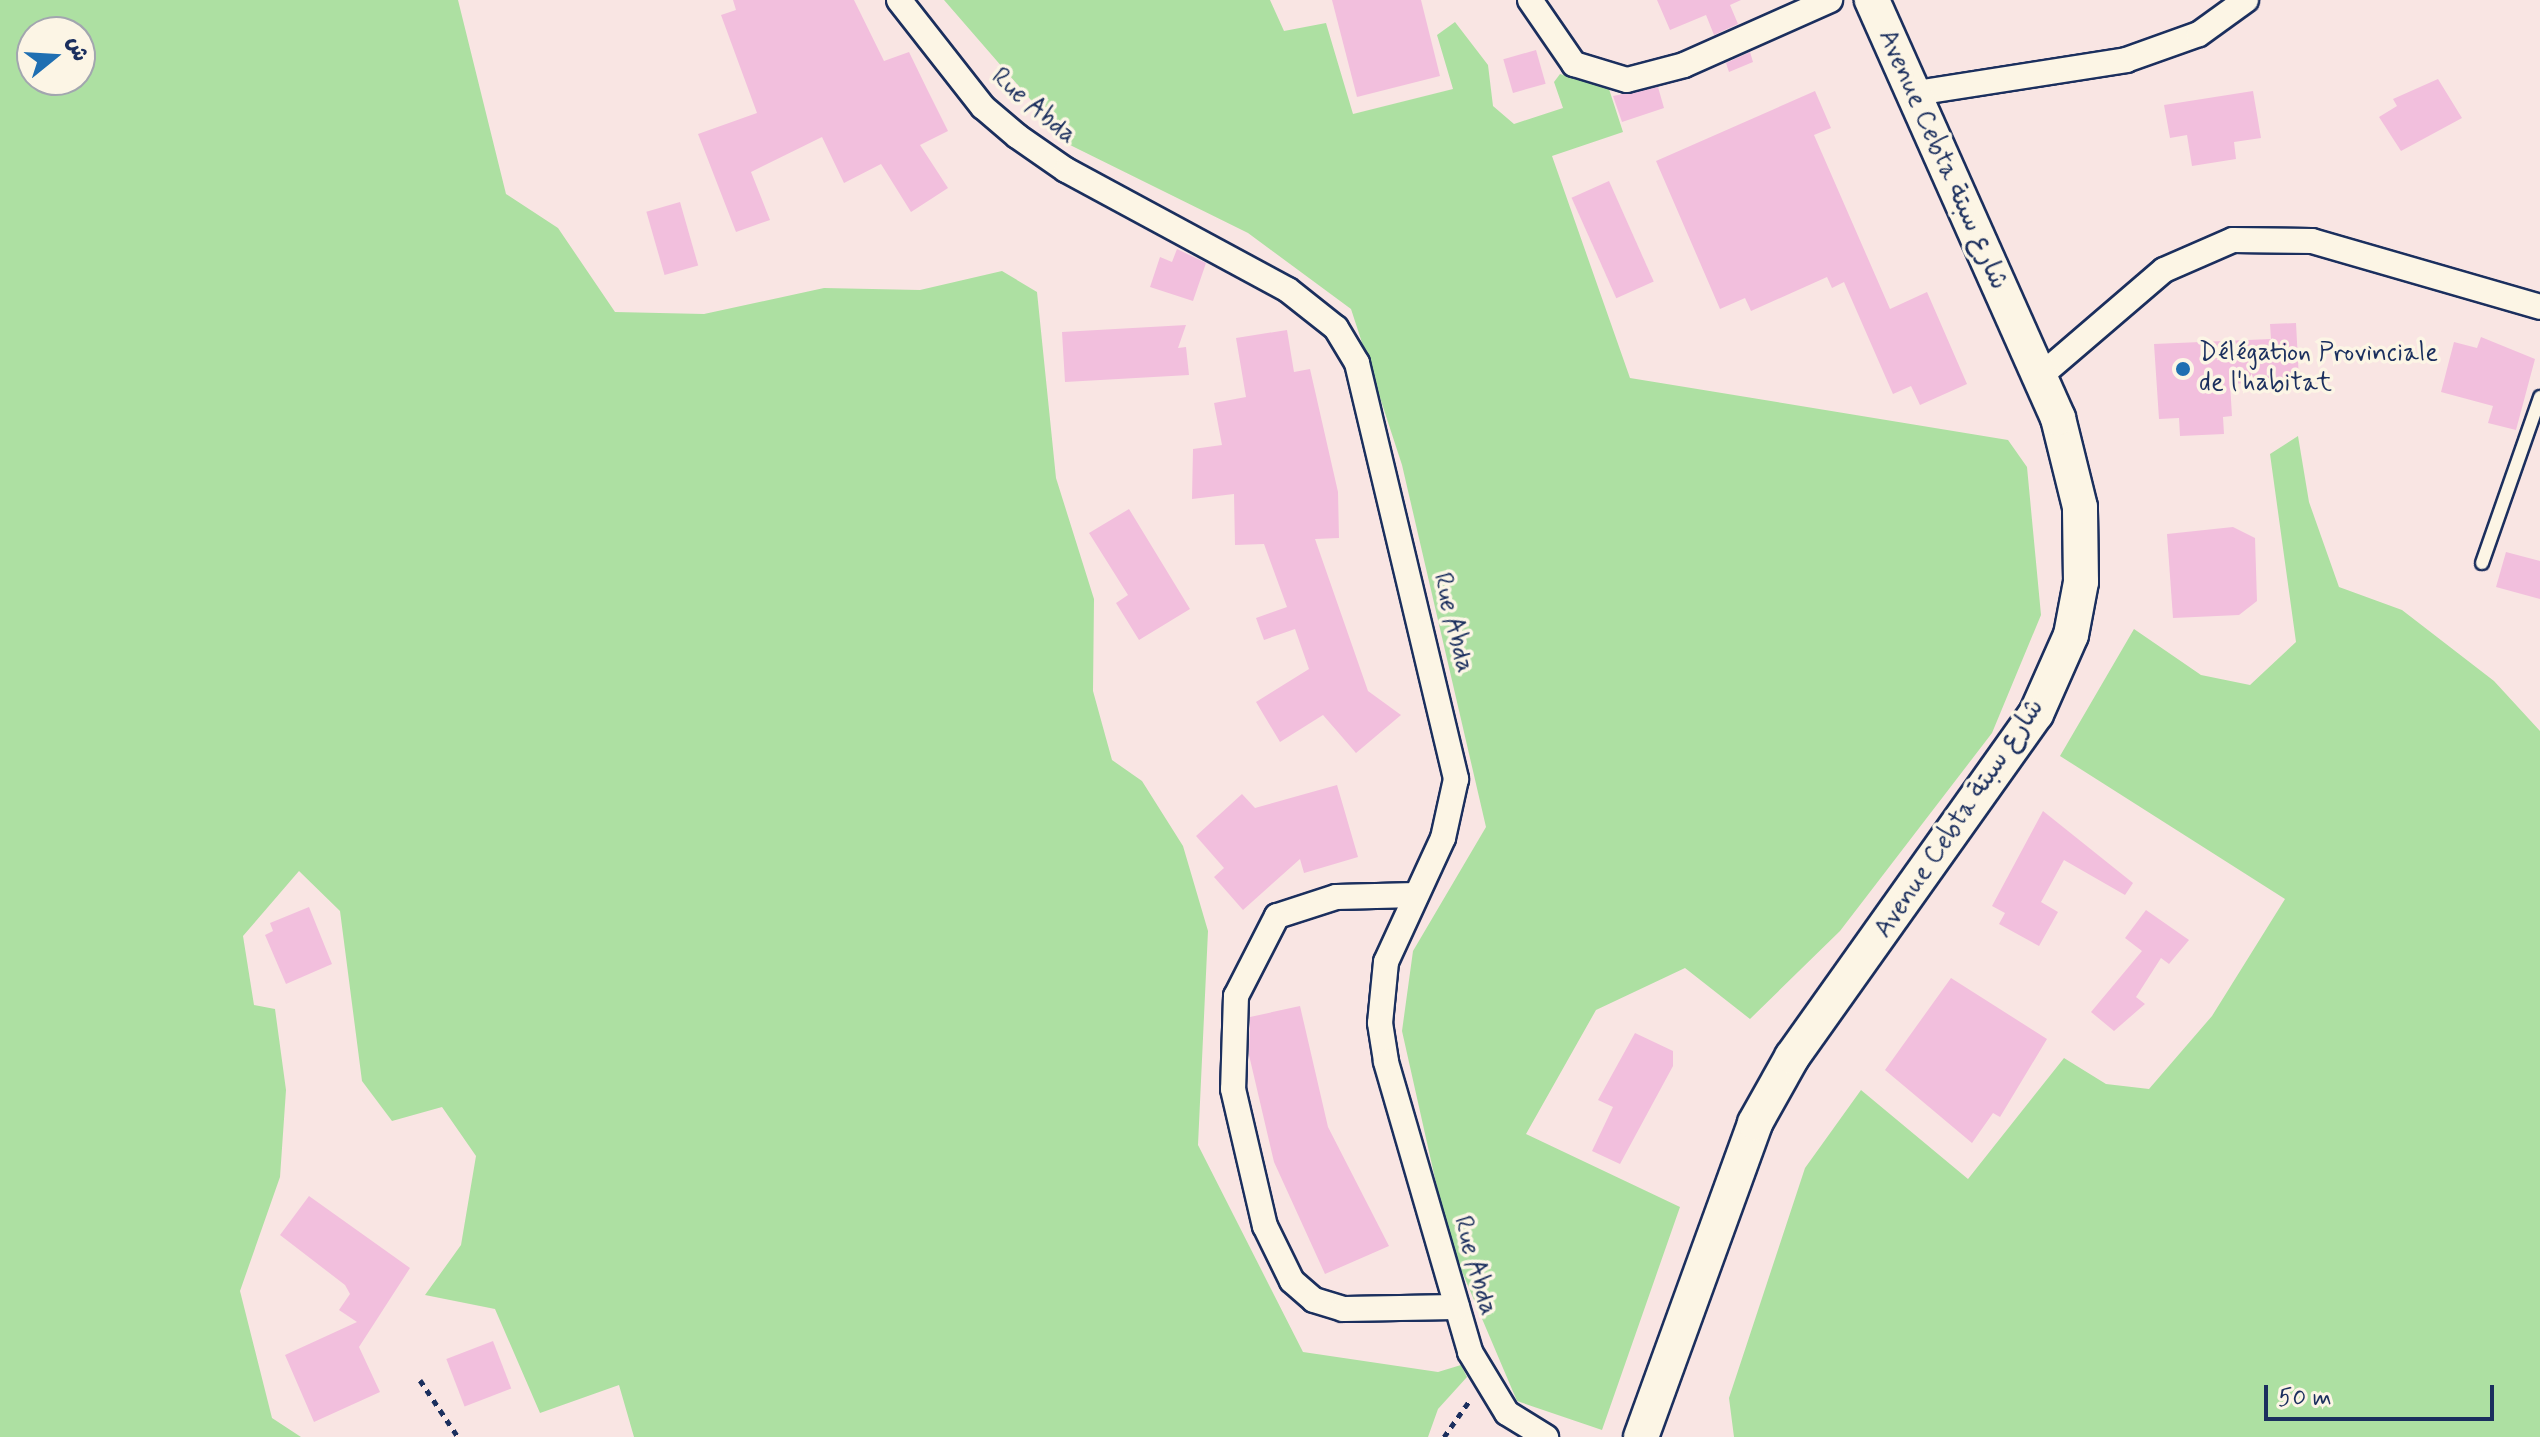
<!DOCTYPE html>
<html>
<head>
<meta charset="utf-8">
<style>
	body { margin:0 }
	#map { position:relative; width:2540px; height:1437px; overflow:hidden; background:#f9e5e3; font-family:Mynerve,"Playpen Sans Arabic",sans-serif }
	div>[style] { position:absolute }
	.green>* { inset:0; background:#ade0a2 }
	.building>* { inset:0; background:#f2bfdd; transform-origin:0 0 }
	.path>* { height:5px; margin-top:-2.5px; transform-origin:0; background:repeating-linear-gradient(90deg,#1b2f5e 0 6px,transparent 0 12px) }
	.roads { filter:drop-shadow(2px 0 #1b2f5e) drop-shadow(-2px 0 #1b2f5e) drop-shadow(0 2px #1b2f5e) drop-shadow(0 -2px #1b2f5e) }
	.lane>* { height:12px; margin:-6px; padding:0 6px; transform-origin:6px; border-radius:6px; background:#fcf5e5 }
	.street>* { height:24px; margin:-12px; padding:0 12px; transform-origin:12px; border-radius:12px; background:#fcf5e5 }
	.secondary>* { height:34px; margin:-17px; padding:0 17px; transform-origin:17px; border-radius:17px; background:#fcf5e5 }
	.dots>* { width:22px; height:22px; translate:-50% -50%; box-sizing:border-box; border:4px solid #fcf5e5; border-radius:50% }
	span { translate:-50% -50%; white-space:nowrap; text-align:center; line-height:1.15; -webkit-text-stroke:7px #fcf5e5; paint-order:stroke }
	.street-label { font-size:26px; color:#1b2f5e }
	.poi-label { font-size:26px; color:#1b2f5e }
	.left { translate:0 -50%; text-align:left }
	.north { position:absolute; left:16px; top:16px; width:80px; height:80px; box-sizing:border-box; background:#fcf5e5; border:2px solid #a2a6af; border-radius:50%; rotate:72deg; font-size:22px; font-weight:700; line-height:32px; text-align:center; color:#1b2f5e }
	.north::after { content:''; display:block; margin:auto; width:28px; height:36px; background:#1f6fb2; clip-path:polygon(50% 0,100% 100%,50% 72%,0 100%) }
	.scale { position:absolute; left:2264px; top:1385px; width:230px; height:36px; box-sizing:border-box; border:4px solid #1b2f5e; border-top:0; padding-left:10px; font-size:24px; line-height:28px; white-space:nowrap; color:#1b2f5e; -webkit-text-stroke:6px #fcf5e5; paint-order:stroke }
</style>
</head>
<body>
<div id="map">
	<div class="green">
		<i style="clip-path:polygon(evenodd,0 0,458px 0,506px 194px,558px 228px,615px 312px,704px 314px,824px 288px,920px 290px,1002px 271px,1037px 292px,1056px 478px,1094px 599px,1093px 691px,1112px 760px,1142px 781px,1183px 846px,1208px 931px,1198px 1145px,1303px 1352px,1438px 1372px,1461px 1365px,1467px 1377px,1438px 1409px,1428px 1437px,634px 1437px,619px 1385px,540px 1413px,495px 1309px,425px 1295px,461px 1245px,476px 1156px,442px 1107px,392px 1121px,362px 1081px,340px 911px,299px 871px,243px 936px,254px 1005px,275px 1009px,286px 1090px,280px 1177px,240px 1291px,272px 1418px,301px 1437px,0 1437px,0 0,32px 32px,80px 32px,80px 80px,32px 80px,32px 32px)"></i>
		<i style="clip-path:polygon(944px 0,1270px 0,1284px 31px,1326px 23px,1353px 114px,1453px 89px,1437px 35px,1455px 22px,1488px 65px,1493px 106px,1514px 124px,1563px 108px,1554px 82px,1560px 74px,1609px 89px,1623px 132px,1552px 156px,1630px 378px,2008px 440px,2027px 467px,2041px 615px,1992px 733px,1840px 931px,1750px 1019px,1685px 968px,1596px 1010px,1526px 1134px,1680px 1207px,1602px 1430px,1517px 1401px,1449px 1241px,1402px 1031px,1413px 951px,1486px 827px,1402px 465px,1351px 309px,1248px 233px,1070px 145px)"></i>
		<i style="clip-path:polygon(2298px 436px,2309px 502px,2339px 587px,2402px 610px,2494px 681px,2540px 731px,2540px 1437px,1734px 1437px,1729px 1398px,1805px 1168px,1861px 1090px,1968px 1179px,2064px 1058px,2106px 1084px,2149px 1089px,2212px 1016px,2285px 899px,2060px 756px,2134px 629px,2201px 675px,2250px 685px,2296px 642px,2270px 454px)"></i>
	</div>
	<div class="building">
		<i style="clip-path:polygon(733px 0,854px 0,884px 61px,909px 52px,927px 89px,948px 131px,920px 145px,948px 188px,911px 212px,881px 164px,844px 183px,822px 137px,751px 172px,770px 220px,736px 232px,698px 134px,757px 113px,721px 15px,736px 10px)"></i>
		<i style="clip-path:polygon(1332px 0,1421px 0,1440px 76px,1357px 97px)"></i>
		<i style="clip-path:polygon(1657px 0,1741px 0,1730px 5px,1738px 24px,1714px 35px,1706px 15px,1670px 30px)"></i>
		<i style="left:1536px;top:50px;width:35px;height:34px;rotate:74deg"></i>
		<i style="clip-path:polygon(1750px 52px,1753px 62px,1729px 72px,1726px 63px)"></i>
		<i style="clip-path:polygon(2438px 79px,2462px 118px,2401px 151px,2379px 117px,2397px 106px,2393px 99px)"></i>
		<i style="clip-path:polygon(1658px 87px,1664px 108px,1622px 122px,1613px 96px)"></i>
		<i style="clip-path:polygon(1815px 91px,1831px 128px,1814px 135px,1890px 309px,1927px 292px,1967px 384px,1920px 405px,1911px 386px,1893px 394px,1844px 282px,1832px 288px,1827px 277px,1751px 311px,1745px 298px,1720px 309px,1656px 161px)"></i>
		<i style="clip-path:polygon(2253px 91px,2261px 138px,2234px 142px,2236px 159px,2192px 166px,2187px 135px,2170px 138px,2164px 105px)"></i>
		<i style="left:1609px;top:181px;width:110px;height:41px;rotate:66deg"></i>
		<i style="left:680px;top:202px;width:66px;height:35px;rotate:74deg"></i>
		<i style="clip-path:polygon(1177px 249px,1206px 263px,1193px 301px,1150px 287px,1160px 257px,1172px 262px)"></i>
		<i style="clip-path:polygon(2296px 323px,2299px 380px,2230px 384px,2232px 416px,2223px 417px,2224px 434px,2180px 436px,2179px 418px,2159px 419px,2154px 344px,2271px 339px,2270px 324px)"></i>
		<i style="clip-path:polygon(1186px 325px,1178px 348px,1186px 347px,1189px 375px,1065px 382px,1062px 332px)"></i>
		<i style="clip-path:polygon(1287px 330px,1294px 372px,1310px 369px,1338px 492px,1339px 538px,1315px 539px,1368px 691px,1401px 715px,1356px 753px,1323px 715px,1280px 742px,1256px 702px,1309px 669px,1295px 629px,1264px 640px,1256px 618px,1287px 607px,1264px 544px,1235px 545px,1234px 494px,1192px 499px,1193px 449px,1222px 445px,1214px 403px,1246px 397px,1236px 338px)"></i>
		<i style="clip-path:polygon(2481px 337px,2535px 359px,2516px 430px,2488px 423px,2493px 406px,2441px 392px,2454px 342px,2477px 348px)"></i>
		<i style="clip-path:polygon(1129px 509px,1190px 609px,1139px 640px,1116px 603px,1128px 595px,1089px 533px)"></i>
		<i style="clip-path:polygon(2233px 527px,2255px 538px,2257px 601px,2239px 615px,2173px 618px,2167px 534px)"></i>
		<i style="clip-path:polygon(2506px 552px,2540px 561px,2540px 599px,2496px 587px)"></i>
		<i style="clip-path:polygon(1337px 785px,1358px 857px,1304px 873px,1300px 859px,1243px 910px,1214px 877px,1224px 868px,1196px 836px,1242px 794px,1255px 808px)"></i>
		<i style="clip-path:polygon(2043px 811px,2133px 883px,2125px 895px,2064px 860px,2041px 902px,2058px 912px,2039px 946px,1999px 924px,2005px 913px,1992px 906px)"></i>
		<i style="clip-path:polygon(309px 907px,332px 964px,286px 984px,265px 935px,273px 931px,270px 923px)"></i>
		<i style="clip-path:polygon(2146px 910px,2189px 940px,2169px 964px,2161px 958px,2136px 997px,2145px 1004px,2114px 1031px,2091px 1012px,2142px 951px,2125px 938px)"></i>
		<i style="clip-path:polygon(1951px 978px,2047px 1039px,2000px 1117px,1993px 1113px,1972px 1143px,1885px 1070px)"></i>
		<i style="clip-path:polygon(1300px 1006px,1328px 1127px,1389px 1246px,1325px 1274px,1274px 1162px,1249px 1055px,1250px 1017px)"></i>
		<i style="clip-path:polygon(1635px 1033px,1673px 1051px,1673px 1066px,1620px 1164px,1592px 1151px,1613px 1107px,1598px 1100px)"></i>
		<i style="clip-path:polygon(309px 1196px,410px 1268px,359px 1347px,380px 1392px,314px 1422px,285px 1355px,357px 1322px,339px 1310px,350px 1294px,345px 1285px,280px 1235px)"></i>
		<i style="left:493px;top:1341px;width:51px;height:50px;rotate:69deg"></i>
	</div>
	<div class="path">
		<i style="left:420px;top:1380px;width:69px;rotate:56.3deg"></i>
		<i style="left:1444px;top:1437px;width:45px;rotate:-54.9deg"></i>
	</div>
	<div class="roads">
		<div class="lane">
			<i style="left:2482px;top:563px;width:176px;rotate:-70.7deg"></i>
		</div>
		<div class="street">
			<i style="left:899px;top:0;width:136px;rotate:51.9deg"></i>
			<i style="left:983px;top:107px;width:45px;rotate:40.5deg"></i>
			<i style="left:1017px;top:136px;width:60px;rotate:34.8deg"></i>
			<i style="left:1066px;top:170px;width:252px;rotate:28.4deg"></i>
			<i style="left:1288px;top:290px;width:61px;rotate:38.4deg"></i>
			<i style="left:1336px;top:328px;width:41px;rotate:59deg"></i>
			<i style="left:1357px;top:363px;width:428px;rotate:76.6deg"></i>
			<i style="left:1456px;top:779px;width:60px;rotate:102.4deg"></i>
			<i style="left:1443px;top:838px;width:136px;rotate:114.7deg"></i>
			<i style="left:1386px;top:962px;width:61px;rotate:95.6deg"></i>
			<i style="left:1380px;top:1023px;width:39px;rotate:81deg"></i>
			<i style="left:1386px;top:1062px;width:302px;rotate:73.8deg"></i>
			<i style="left:1470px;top:1352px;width:71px;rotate:58.8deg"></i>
			<i style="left:1507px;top:1413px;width:46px;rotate:31.6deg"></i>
			<i style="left:1530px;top:0;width:78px;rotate:55.5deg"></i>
			<i style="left:1574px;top:64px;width:55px;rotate:16.8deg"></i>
			<i style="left:1627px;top:80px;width:59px;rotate:-14.7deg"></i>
			<i style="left:1684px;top:65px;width:160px;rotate:-24deg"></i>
			<i style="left:1910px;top:94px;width:219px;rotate:-8.9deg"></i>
			<i style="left:2126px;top:60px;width:77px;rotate:-19.6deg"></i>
			<i style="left:2199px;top:34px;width:58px;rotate:-35.9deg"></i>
			<i style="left:2038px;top:378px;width:166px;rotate:-40.6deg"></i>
			<i style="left:2164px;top:270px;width:75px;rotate:-23.5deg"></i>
			<i style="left:2233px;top:240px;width:79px;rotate:0.7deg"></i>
			<i style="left:2312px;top:241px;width:237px;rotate:16.1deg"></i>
			<i style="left:1416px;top:895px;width:80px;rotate:178.6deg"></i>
			<i style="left:1336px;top:897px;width:62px;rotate:162.1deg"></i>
			<i style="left:1277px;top:916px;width:90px;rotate:117.1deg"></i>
			<i style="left:1236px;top:996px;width:93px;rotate:91.8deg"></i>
			<i style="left:1233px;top:1089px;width:141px;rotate:76.9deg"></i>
			<i style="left:1265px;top:1226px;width:61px;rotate:63.9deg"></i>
			<i style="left:1292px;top:1281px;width:29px;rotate:41deg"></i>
			<i style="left:1314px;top:1300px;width:30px;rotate:17deg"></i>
			<i style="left:1343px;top:1309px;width:114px;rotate:-1deg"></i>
		</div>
		<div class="secondary">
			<i style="left:1641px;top:1437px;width:334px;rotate:-70deg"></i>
			<i style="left:1755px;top:1123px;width:76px;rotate:-60.7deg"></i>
			<i style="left:1792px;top:1057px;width:421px;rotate:-54.6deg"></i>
			<i style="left:2036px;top:714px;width:86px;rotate:-66.1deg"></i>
			<i style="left:2071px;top:635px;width:54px;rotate:-79.3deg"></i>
			<i style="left:2081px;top:582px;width:75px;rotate:-90.8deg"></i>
			<i style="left:2080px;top:507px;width:92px;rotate:-103.9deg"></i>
			<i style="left:2058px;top:418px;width:458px;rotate:-114deg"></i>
		</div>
	</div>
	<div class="dots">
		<i style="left:2183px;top:369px;background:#1f6fb2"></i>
	</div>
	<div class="street-label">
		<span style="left:1033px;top:107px;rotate:40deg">Rue Abda</span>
		<span style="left:1942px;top:160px;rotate:66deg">Avenue Cebta شارع سبتة</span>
		<span style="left:1452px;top:623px;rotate:76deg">Rue Abda</span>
		<span style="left:1960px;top:819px;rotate:-56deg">Avenue Cebta شارع سبتة</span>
		<span style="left:1474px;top:1266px;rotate:74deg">Rue Abda</span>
	</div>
	<div class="poi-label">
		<span class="left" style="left:2199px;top:369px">Délégation Provinciale<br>de l'habitat</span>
	</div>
	<div class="north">ش</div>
	<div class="scale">50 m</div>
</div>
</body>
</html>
